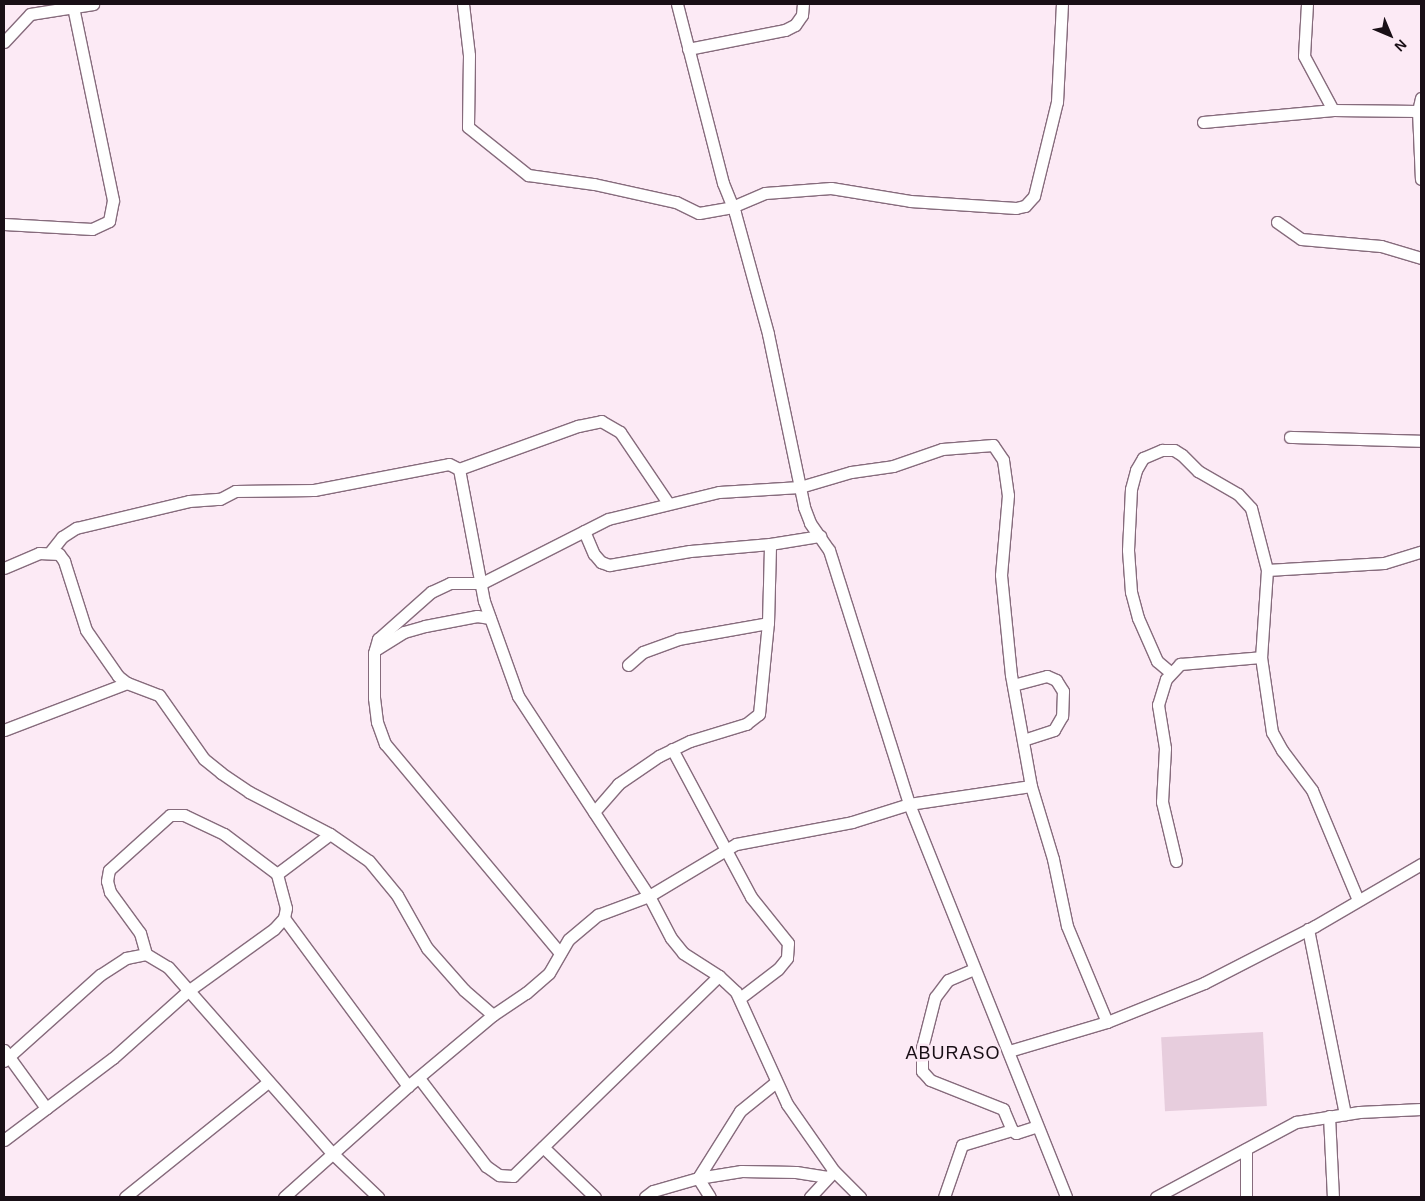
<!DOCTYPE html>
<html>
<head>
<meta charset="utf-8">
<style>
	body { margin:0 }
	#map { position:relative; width:1425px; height:1201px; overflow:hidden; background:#fceaf5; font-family:Helvetica,sans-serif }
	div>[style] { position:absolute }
	.green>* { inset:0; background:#e7cddd; transform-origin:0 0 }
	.roads { filter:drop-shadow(1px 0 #866b7c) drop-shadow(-1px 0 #866b7c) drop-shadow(0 1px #866b7c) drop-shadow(0 -1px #866b7c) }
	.minor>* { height:11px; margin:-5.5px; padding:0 5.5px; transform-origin:5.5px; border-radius:5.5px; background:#fff }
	span { translate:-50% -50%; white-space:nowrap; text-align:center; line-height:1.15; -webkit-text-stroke:5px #fceaf5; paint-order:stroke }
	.quarter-label { font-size:18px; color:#190f16; letter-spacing:1px }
	.frame { position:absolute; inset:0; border:5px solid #190f16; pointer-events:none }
	.north { position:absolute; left:1365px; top:10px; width:50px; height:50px; -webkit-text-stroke:4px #fceaf5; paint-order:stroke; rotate:135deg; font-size:14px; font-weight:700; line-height:20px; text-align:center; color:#190f16 }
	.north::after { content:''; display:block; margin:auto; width:18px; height:22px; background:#190f16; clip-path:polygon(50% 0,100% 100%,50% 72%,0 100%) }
</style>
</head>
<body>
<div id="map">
	<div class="green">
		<i style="left:1263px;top:1032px;width:74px;height:102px;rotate:87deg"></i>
	</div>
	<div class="roads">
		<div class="minor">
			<i style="left:463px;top:4px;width:51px;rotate:83.3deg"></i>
			<i style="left:469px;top:55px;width:72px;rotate:90.8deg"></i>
			<i style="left:468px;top:127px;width:77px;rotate:38.7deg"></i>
			<i style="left:528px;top:175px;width:67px;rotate:7.8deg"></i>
			<i style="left:594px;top:184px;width:84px;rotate:12.4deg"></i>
			<i style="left:676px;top:202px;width:25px;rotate:26deg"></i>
			<i style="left:699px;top:213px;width:34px;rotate:-10deg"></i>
			<i style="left:732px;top:207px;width:36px;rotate:-23deg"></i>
			<i style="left:765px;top:193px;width:66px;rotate:-4.3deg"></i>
			<i style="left:831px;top:188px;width:80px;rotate:9.3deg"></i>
			<i style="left:910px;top:201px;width:106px;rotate:3.8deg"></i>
			<i style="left:1016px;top:208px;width:9px;rotate:-13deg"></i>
			<i style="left:1025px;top:206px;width:13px;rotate:-48deg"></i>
			<i style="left:1034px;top:196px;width:97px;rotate:-76.3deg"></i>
			<i style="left:1057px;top:102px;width:98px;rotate:-87.1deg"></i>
			<i style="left:677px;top:4px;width:185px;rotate:75.6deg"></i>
			<i style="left:723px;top:183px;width:32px;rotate:68deg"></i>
			<i style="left:735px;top:213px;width:125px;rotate:74.7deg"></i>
			<i style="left:768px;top:334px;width:177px;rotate:78.2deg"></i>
			<i style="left:804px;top:507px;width:17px;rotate:69deg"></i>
			<i style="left:810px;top:523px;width:33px;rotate:55deg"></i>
			<i style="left:829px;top:550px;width:266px;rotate:72.5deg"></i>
			<i style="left:909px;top:804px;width:423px;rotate:68.2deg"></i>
			<i style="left:1307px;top:4px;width:52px;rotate:93.3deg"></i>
			<i style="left:1304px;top:56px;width:61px;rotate:61.8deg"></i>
			<i style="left:4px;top:42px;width:38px;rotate:-47deg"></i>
			<i style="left:30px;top:14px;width:64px;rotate:-9deg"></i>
			<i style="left:688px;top:49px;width:99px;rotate:-11.1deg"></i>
			<i style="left:785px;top:30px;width:11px;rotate:-27deg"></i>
			<i style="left:795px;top:25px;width:12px;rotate:-55deg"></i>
			<i style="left:802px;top:15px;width:11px;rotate:-85deg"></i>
			<i style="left:1421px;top:98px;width:13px;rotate:103deg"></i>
			<i style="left:1418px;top:111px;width:68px;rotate:87.5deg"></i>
			<i style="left:1203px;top:122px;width:131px;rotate:-5.3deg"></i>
			<i style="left:1333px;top:110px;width:85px;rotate:0.7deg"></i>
			<i style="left:1277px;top:222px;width:29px;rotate:35deg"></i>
			<i style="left:1301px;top:239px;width:80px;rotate:5deg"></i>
			<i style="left:1381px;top:246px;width:42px;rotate:16.7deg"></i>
			<i style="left:4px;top:224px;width:88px;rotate:3.3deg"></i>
			<i style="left:92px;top:229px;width:19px;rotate:-25deg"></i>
			<i style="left:109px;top:221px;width:21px;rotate:-79deg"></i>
			<i style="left:113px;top:200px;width:197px;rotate:-101.7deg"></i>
			<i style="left:1290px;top:437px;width:131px;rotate:1.7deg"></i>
			<i style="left:459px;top:469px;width:127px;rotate:-19.9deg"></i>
			<i style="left:578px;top:426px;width:24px;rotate:-12deg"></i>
			<i style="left:601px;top:421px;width:22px;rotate:30deg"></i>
			<i style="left:620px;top:432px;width:86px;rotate:55.9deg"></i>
			<i style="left:584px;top:531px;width:25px;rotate:67deg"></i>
			<i style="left:594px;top:554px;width:11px;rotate:49deg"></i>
			<i style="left:601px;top:562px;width:9px;rotate:21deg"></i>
			<i style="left:609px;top:565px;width:82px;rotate:-9.8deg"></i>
			<i style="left:690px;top:551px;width:80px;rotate:-5deg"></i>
			<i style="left:51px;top:551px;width:18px;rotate:-52deg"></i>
			<i style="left:62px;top:537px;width:17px;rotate:-33deg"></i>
			<i style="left:76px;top:528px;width:116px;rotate:-13.4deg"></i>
			<i style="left:189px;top:501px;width:31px;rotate:-4deg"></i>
			<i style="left:220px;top:499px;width:17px;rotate:-28deg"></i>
			<i style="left:235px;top:491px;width:79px;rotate:-0.7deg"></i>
			<i style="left:314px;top:490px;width:137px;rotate:-10.9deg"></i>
			<i style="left:449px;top:464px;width:11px;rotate:27deg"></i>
			<i style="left:459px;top:469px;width:134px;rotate:79.3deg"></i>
			<i style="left:484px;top:601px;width:101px;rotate:70.3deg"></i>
			<i style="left:518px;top:696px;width:239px;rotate:56.8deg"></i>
			<i style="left:649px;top:896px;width:47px;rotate:62.4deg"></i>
			<i style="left:671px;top:938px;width:19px;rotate:51deg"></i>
			<i style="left:683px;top:953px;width:43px;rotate:32.6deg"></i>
			<i style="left:719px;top:976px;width:23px;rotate:43deg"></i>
			<i style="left:736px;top:992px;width:123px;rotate:65.5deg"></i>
			<i style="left:787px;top:1104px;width:82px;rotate:55deg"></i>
			<i style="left:834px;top:1171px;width:37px;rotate:45deg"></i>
			<i style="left:4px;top:568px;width:38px;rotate:-23deg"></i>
			<i style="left:39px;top:553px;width:20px;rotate:3deg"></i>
			<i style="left:59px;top:554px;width:9px;rotate:54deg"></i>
			<i style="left:64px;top:561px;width:72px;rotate:72.3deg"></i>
			<i style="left:86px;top:630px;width:56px;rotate:55.2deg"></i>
			<i style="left:118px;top:676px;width:11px;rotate:38deg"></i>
			<i style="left:127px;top:683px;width:34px;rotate:21deg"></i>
			<i style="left:159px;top:695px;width:78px;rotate:54.9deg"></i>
			<i style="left:204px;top:759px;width:22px;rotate:39deg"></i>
			<i style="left:221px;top:773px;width:34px;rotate:34deg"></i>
			<i style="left:249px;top:792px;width:91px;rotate:27.4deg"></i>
			<i style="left:330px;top:834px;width:47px;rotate:34.7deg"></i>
			<i style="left:369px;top:861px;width:44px;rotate:50.5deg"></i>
			<i style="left:397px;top:895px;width:61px;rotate:60.5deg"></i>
			<i style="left:427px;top:948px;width:56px;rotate:48.6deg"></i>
			<i style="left:464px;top:990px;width:38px;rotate:41deg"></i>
			<i style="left:1267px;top:570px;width:117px;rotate:-3.4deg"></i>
			<i style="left:1384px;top:563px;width:39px;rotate:-17deg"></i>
			<i style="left:375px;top:650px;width:34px;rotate:-32deg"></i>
			<i style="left:404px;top:632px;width:22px;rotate:-16deg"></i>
			<i style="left:425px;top:626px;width:53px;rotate:-10.9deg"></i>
			<i style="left:477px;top:616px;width:13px;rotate:9deg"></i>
			<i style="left:628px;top:665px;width:20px;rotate:-41deg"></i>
			<i style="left:643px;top:652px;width:37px;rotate:-20deg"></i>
			<i style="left:678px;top:639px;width:91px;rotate:-10.1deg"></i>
			<i style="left:1170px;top:672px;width:17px;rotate:-140deg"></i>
			<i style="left:1157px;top:661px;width:47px;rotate:-113.8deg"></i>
			<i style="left:1138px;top:618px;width:27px;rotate:-105deg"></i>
			<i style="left:1131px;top:592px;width:42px;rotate:-94.1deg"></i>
			<i style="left:1128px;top:550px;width:61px;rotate:-87.2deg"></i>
			<i style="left:1131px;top:489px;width:20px;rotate:-75deg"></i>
			<i style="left:1136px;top:470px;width:14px;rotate:-60deg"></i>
			<i style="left:1143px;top:458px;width:21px;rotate:-23deg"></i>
			<i style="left:1162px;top:450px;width:12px"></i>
			<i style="left:1174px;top:450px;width:9px;rotate:32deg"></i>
			<i style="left:1182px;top:455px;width:23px;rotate:45deg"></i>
			<i style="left:1198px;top:471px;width:46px;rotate:29.9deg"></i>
			<i style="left:1238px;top:494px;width:19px;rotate:47deg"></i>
			<i style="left:1251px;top:508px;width:64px;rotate:75.5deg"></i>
			<i style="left:1267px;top:570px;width:87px;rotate:93.9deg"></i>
			<i style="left:1261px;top:657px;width:76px;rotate:81.7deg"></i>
			<i style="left:1272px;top:732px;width:21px;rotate:61deg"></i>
			<i style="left:1282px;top:750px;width:50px;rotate:53.1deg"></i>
			<i style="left:1312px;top:790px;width:119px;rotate:67.3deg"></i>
			<i style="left:1013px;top:685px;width:35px;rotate:-15deg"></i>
			<i style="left:1047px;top:676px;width:10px;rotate:24deg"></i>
			<i style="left:1056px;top:680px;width:13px;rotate:58deg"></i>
			<i style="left:1063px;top:691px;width:25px;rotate:92deg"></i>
			<i style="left:1062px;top:716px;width:16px;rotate:120deg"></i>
			<i style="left:1054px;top:730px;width:32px;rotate:162deg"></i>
			<i style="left:4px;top:730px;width:132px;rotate:-20.9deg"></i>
			<i style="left:672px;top:749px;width:168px;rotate:61.9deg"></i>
			<i style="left:751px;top:897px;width:59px;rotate:51.2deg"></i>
			<i style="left:788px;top:943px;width:15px;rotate:94deg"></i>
			<i style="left:787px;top:958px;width:14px;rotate:129deg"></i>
			<i style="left:778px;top:969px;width:48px;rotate:142.7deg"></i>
			<i style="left:594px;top:812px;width:37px;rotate:-49deg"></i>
			<i style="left:618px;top:784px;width:50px;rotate:-34.3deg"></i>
			<i style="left:659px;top:756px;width:34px;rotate:-26deg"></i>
			<i style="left:690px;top:741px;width:59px;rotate:-16.9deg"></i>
			<i style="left:746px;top:724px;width:16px;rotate:-38deg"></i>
			<i style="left:759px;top:714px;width:91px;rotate:-84.4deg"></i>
			<i style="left:768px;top:623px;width:79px;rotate:-88.5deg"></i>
			<i style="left:770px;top:544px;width:51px;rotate:-9.1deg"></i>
			<i style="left:1176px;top:861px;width:61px;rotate:-103.3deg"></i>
			<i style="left:1162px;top:802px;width:54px;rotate:-86.8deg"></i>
			<i style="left:1165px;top:748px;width:44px;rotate:-99.2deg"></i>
			<i style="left:1158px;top:705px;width:27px;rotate:-73deg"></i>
			<i style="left:1166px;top:679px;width:21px;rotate:-47deg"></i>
			<i style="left:1180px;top:664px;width:81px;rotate:-4.9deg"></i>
			<i style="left:284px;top:918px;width:209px;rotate:53.6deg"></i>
			<i style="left:1308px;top:929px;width:189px;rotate:78.7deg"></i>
			<i style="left:560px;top:953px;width:273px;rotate:-129.9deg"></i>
			<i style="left:385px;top:744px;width:23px;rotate:-110deg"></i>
			<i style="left:377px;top:722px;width:24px;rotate:-97deg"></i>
			<i style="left:374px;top:698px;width:45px;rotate:-90deg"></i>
			<i style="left:374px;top:653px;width:15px;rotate:-74deg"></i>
			<i style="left:378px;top:639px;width:71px;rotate:-41.6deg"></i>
			<i style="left:431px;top:592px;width:21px;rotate:-25deg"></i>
			<i style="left:450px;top:583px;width:32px"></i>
			<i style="left:482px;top:583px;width:141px;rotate:-26.9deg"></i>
			<i style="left:608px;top:519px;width:114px;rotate:-13.7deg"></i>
			<i style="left:719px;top:492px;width:81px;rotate:-3.5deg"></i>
			<i style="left:800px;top:487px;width:53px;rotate:-16.4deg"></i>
			<i style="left:851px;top:472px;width:42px;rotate:-8.1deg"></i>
			<i style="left:893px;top:466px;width:52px;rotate:-19.1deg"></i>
			<i style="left:942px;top:449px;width:51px;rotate:-4.5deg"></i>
			<i style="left:993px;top:445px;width:18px;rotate:56deg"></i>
			<i style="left:1003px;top:460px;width:35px;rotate:82deg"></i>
			<i style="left:1008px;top:495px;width:80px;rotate:95deg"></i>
			<i style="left:1001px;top:575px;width:100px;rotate:84.3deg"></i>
			<i style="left:1011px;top:675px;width:113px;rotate:79.8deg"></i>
			<i style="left:1031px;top:786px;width:76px;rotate:73.2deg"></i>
			<i style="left:1053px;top:859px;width:68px;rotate:78.2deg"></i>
			<i style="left:1067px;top:926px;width:104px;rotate:67.4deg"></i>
			<i style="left:146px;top:954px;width:22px;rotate:-106deg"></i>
			<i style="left:140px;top:933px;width:51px;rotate:-126.2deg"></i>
			<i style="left:110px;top:892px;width:11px;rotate:-105deg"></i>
			<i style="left:107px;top:881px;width:11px;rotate:-80deg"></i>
			<i style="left:109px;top:870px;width:82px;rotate:-42deg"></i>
			<i style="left:170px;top:815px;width:14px"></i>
			<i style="left:184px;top:815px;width:44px;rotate:25.4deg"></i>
			<i style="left:224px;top:834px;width:66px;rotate:37deg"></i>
			<i style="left:974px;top:969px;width:28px;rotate:157deg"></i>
			<i style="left:948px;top:980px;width:21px;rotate:127deg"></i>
			<i style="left:935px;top:997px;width:53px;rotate:104.3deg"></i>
			<i style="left:922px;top:1048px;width:23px;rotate:90deg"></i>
			<i style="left:922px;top:1071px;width:12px;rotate:48deg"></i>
			<i style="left:930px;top:1080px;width:79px;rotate:21.7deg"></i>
			<i style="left:1003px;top:1109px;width:23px;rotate:67deg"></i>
			<i style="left:1012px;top:1130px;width:5px;rotate:37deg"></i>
			<i style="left:1016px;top:1133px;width:22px;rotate:-18deg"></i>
			<i style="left:4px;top:1050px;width:72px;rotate:54.1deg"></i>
			<i style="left:1009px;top:1051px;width:102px;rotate:-16.5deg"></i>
			<i style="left:1107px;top:1022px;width:105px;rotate:-21.9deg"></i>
			<i style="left:1204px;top:983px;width:125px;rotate:-27.2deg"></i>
			<i style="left:1315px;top:926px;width:123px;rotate:-30.3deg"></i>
			<i style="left:4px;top:1061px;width:129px;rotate:-41.9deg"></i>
			<i style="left:100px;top:975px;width:31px;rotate:-33deg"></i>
			<i style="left:126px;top:958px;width:20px;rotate:-11deg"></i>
			<i style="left:146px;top:954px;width:26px;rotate:31deg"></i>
			<i style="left:168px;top:967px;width:248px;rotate:48.6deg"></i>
			<i style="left:332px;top:1153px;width:64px;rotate:43.7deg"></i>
			<i style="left:419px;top:1078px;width:111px;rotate:52.7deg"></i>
			<i style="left:486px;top:1166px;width:16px;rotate:35deg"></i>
			<i style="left:499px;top:1175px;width:14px;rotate:4deg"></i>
			<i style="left:513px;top:1176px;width:287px;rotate:-44.2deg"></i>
			<i style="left:1329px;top:1116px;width:81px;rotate:87.2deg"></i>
			<i style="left:4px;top:1140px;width:136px;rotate:-37deg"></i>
			<i style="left:113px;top:1058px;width:101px;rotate:-41.8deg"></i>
			<i style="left:188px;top:991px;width:106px;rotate:-35.8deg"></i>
			<i style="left:274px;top:929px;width:15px;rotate:-48deg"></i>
			<i style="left:284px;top:918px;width:10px;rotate:-79deg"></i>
			<i style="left:286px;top:908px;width:35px;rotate:-105deg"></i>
			<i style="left:277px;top:874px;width:66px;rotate:-37deg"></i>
			<i style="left:543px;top:1147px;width:72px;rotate:43.9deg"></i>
			<i style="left:1246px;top:1149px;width:48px;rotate:90deg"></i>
			<i style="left:698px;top:1178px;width:79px;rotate:-57.9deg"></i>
			<i style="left:740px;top:1111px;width:46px;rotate:-38.9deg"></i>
			<i style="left:698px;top:1178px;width:22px;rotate:58deg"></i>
			<i style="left:125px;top:1197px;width:184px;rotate:-38.8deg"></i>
			<i style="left:284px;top:1197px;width:166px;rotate:-41.8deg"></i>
			<i style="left:408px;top:1086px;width:111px;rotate:-39.9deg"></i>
			<i style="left:493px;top:1015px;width:40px;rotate:-34deg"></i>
			<i style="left:526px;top:993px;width:30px;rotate:-41deg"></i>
			<i style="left:549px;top:973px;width:39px;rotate:-60deg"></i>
			<i style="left:569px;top:939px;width:38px;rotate:-40deg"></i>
			<i style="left:598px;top:915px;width:54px;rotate:-20.4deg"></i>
			<i style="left:649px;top:896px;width:101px;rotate:-30.9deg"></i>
			<i style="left:736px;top:844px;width:118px;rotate:-10.7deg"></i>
			<i style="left:852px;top:822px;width:60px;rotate:-17.5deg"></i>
			<i style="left:909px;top:804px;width:123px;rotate:-8.4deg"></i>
			<i style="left:645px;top:1197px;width:10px;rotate:-37deg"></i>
			<i style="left:653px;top:1191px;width:47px;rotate:-16.1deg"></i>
			<i style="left:698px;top:1178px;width:44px;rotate:-9.2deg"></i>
			<i style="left:741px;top:1171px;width:55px;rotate:1deg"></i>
			<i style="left:796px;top:1172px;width:32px;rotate:9deg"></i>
			<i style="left:810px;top:1197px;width:33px;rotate:-47deg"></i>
			<i style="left:944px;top:1197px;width:55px;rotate:-70.9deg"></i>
			<i style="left:962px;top:1145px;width:52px;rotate:-16.7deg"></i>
			<i style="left:1156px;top:1197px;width:159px;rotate:-28.2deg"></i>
			<i style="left:1296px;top:1122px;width:64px;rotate:-9deg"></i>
			<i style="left:1359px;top:1112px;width:62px;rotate:-2.8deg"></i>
		</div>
	</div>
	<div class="quarter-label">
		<span style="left:953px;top:1053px">ABURASO</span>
	</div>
	<div class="frame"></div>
	<div class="north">N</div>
</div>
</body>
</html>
